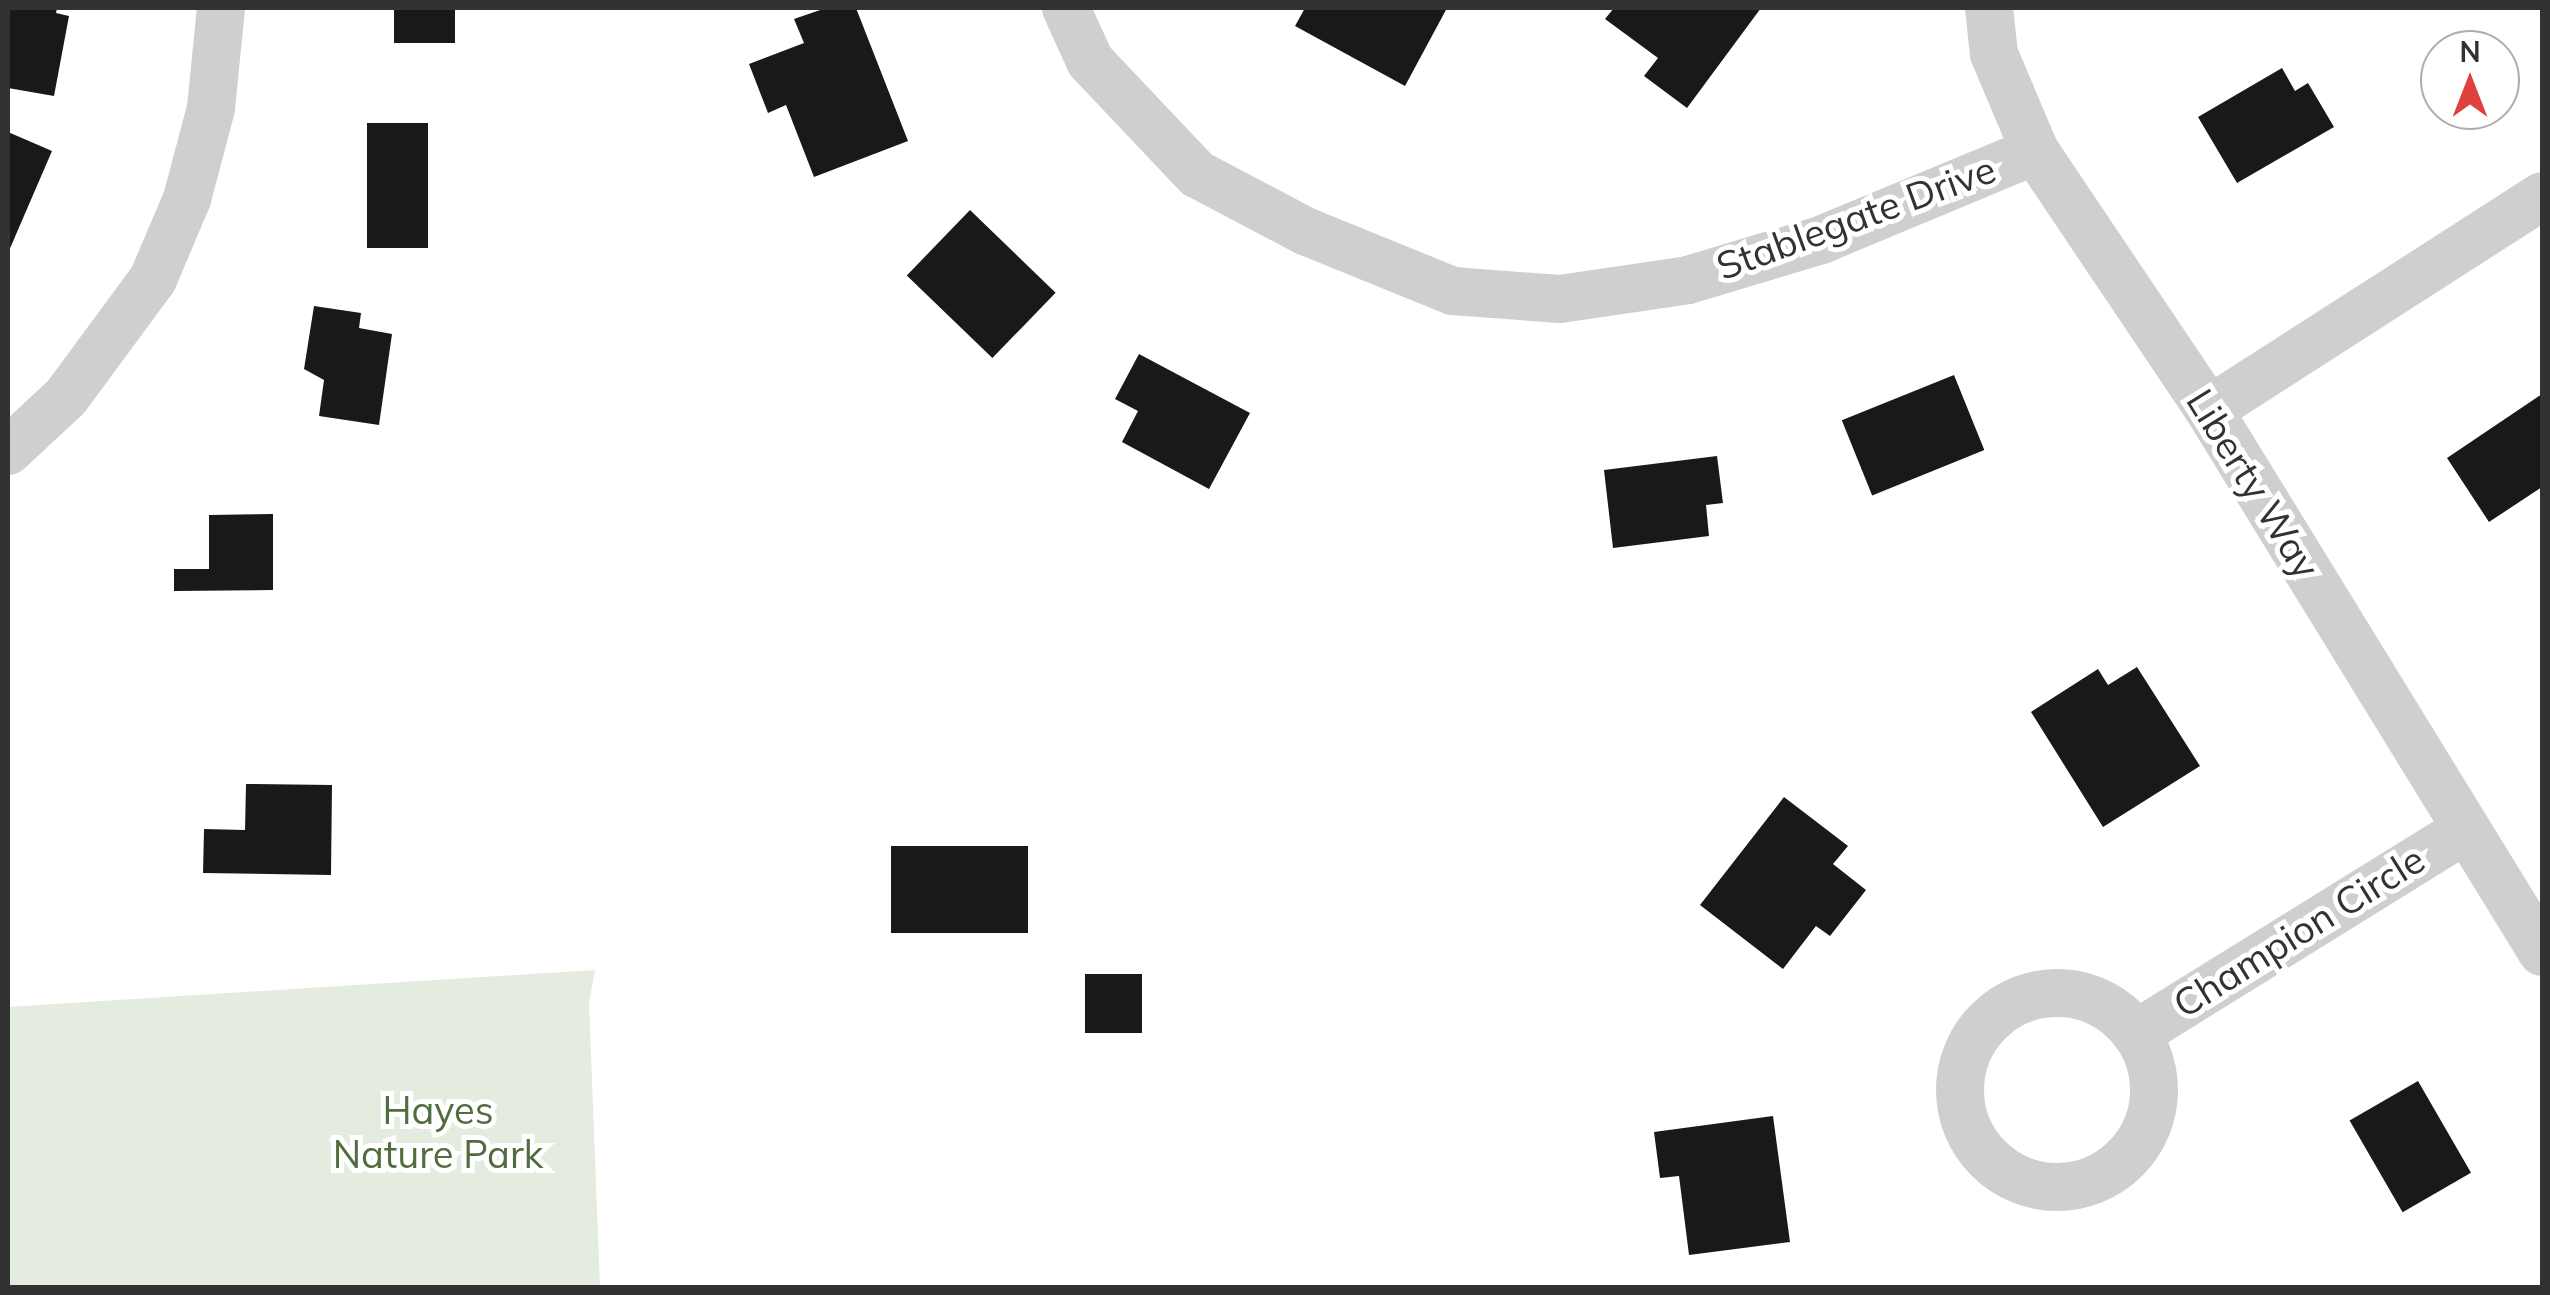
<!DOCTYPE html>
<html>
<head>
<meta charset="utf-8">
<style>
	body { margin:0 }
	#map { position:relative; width:2550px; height:1295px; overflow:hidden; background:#fff; font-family:Mulish,sans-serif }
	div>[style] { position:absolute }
	.green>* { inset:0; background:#e4ebdf }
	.building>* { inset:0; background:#191919; transform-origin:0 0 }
	.minor>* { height:48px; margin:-24px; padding:0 24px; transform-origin:24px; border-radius:24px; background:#cfcfcf }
	.minor>.ring { margin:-24px; padding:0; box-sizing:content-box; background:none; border:48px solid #cfcfcf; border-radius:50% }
	span { translate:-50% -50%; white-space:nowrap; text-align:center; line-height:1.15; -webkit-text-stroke:10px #fff; paint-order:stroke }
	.street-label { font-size:38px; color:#323232 }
	.park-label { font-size:38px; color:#516d40 }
	.frame { position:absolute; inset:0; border:10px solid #323232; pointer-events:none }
	.north { position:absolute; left:2420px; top:30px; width:100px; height:100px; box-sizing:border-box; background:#fff; border:2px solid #adadad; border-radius:50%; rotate:0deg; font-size:28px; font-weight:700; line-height:40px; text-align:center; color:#323232 }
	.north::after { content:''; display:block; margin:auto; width:35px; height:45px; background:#df423e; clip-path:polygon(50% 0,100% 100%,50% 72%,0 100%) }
</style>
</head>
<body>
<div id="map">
	<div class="green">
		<i style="clip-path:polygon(595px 970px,589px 1003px,600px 1287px,8px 1287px,8px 1007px)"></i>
	</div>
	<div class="building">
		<i style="clip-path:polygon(8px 8px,57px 8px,56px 13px,69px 16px,54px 96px,8px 88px)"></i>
		<i style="left:394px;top:8px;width:61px;height:35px"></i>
		<i style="clip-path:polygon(826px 8px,856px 8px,908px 141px,814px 177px,786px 105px,768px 113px,749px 64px,804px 43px,794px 19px)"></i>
		<i style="clip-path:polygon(1305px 8px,1447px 8px,1405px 86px,1295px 26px)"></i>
		<i style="clip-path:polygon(1614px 8px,1761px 8px,1687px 108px,1644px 76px,1658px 58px,1605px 19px)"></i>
		<i style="clip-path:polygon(2282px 68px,2295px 91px,2308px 83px,2334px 127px,2237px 183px,2198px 117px)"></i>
		<i style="left:428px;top:123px;width:125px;height:61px;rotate:90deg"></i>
		<i style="clip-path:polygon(8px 132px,52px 151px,8px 253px)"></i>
		<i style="left:970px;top:210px;width:119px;height:91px;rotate:44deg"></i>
		<i style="clip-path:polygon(314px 306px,361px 313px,359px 328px,392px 334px,379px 425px,319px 416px,324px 380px,304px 369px)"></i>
		<i style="clip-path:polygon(1139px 354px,1250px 413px,1209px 489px,1122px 442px,1138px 411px,1115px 399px)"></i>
		<i style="left:1954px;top:375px;width:81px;height:121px;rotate:68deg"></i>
		<i style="clip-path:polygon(2542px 394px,2542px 487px,2489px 522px,2447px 458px)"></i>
		<i style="clip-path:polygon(1717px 456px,1723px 503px,1706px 505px,1709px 536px,1613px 548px,1604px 470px)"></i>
		<i style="clip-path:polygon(273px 514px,273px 590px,174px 591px,174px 569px,209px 569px,209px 515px)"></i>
		<i style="clip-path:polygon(2137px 667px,2200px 766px,2103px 827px,2031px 712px,2098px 669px,2108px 685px)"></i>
		<i style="clip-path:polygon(246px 784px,332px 785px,331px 875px,203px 873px,204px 829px,245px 830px)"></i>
		<i style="clip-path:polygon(1784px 797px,1848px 846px,1833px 864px,1866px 890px,1830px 936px,1816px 926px,1783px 969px,1700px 905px)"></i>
		<i style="left:891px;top:846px;width:137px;height:87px"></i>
		<i style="left:1085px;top:974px;width:57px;height:59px"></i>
		<i style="left:2418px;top:1081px;width:106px;height:79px;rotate:60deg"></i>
		<i style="clip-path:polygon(1773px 1116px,1790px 1242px,1689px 1255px,1679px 1176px,1660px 1178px,1654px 1132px)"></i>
	</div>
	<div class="minor">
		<i style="left:1066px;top:8px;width:58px;rotate:65.6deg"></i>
		<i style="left:1090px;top:61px;width:156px;rotate:46.6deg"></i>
		<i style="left:1197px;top:174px;width:122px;rotate:27.8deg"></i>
		<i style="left:1305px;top:231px;width:160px;rotate:22.1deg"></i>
		<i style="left:1453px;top:291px;width:107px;rotate:4.3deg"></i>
		<i style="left:1560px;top:299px;width:129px;rotate:-8.4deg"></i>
		<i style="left:1688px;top:280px;width:139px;rotate:-16.7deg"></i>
		<i style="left:1821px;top:240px;width:232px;rotate:-22.6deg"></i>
		<i style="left:1989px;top:8px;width:46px;rotate:83.8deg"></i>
		<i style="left:1994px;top:54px;width:105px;rotate:67.1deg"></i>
		<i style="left:2035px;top:151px;width:312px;rotate:56.1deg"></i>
		<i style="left:2209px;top:410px;width:636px;rotate:58.43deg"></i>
		<i style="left:2209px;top:410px;width:396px;rotate:-32.7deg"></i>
		<i style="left:8px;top:451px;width:79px;rotate:-43deg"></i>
		<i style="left:66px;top:397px;width:147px;rotate:-53.6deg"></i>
		<i style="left:153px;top:279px;width:87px;rotate:-67deg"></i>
		<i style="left:187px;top:199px;width:94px;rotate:-75.2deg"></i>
		<i style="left:211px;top:108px;width:100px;rotate:-84.3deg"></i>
		<i class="ring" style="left:1960px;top:993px;width:146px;height:146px"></i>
		<i style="left:2136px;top:1034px;width:385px;rotate:-31.8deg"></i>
	</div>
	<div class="street-label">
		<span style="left:1856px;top:218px;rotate:-20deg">Stablegate Drive</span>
		<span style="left:2253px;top:484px;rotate:58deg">Liberty Way</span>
		<span style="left:2299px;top:932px;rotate:-32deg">Champion Circle</span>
	</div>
	<div class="park-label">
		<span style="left:438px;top:1133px">Hayes<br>Nature Park</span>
	</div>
	<div class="frame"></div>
	<div class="north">N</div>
</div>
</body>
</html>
